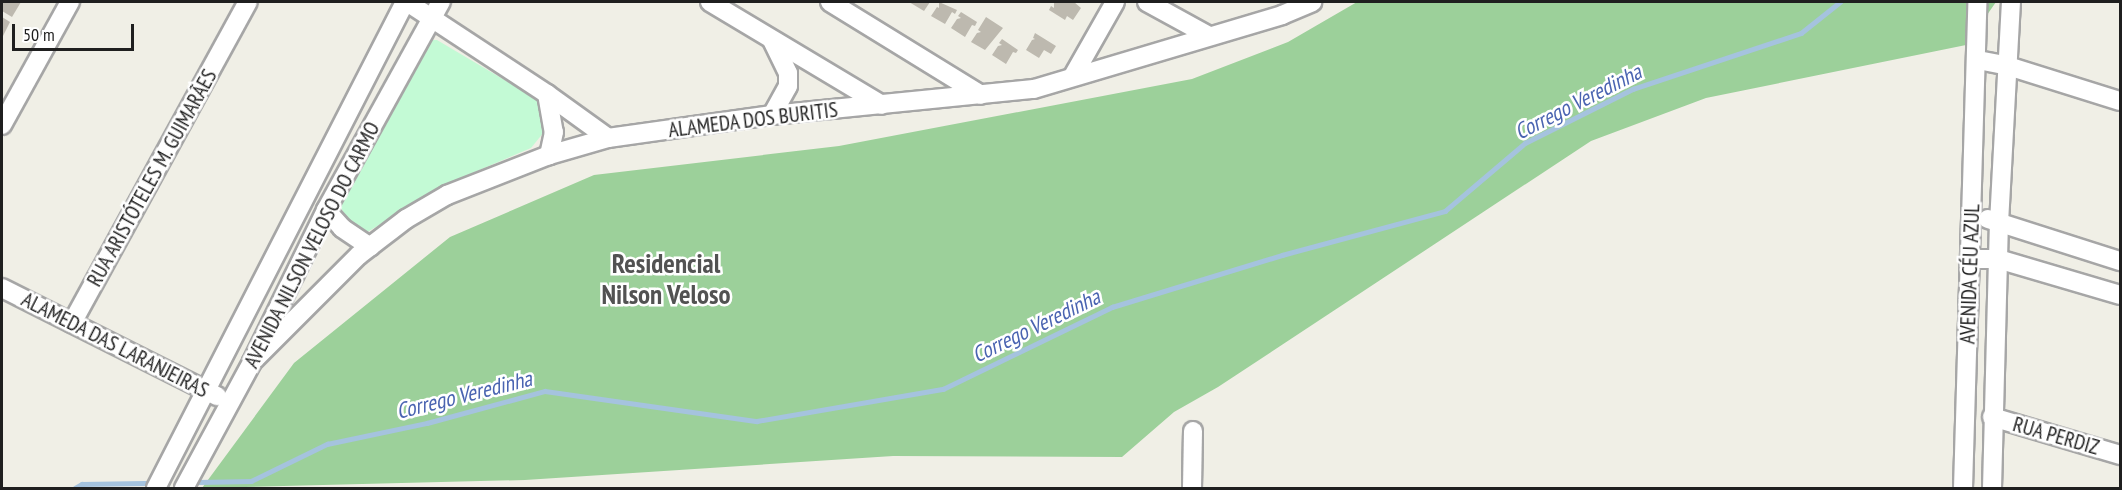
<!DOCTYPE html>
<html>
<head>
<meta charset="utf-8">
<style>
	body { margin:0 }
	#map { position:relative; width:2122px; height:490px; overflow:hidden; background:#f0efe6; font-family:"PT Sans Narrow",sans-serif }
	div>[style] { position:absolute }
	.forest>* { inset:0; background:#9cd09a }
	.park>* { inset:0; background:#c3fad5 }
	.stream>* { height:4.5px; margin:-2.25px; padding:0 2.25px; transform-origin:2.25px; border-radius:2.25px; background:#a5c3de }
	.building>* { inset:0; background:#bdb9af }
	.roads { filter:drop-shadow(2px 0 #a6a6a6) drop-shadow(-2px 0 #a6a6a6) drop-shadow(0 2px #a6a6a6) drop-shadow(0 -2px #a6a6a6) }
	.minor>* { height:18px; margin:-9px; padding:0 9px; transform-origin:9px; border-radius:9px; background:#fff }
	span { translate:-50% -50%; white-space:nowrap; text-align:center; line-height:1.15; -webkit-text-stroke:5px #fff; paint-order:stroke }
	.street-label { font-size:21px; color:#1f1f1f }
	.water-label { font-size:22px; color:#4a64b1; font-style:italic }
	.district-label { font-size:27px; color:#525252; font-weight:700 }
	.frame { position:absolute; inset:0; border:3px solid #1f1f1f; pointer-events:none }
	.scale { position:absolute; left:12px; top:24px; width:122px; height:27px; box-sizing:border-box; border:3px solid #1f1f1f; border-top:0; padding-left:8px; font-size:18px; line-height:21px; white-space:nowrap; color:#1f1f1f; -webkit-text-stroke:4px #fff; paint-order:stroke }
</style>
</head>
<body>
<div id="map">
	<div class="forest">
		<i style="clip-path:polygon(1357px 2px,1996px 2px,1966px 45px,1706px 98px,1591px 141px,1218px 387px,1174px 412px,1122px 457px,893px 456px,525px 480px,202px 488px,294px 363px,450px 237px,594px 175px,839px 146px,1192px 79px,1288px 42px)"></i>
	</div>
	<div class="park">
		<i style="clip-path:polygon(431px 40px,437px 40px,540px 101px,546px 117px,544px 132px,531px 148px,451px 182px,364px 234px,351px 225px,338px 203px,426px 43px)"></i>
	</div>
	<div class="stream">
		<i style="left:198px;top:482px;width:53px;rotate:-1.1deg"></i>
		<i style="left:251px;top:481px;width:85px;rotate:-26deg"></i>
		<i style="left:327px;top:444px;width:102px;rotate:-11.9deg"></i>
		<i style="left:427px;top:423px;width:122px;rotate:-15.2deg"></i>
		<i style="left:545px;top:391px;width:214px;rotate:8.1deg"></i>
		<i style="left:757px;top:421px;width:189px;rotate:-9.8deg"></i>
		<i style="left:943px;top:389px;width:188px;rotate:-25.9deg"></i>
		<i style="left:1112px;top:307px;width:178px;rotate:-17deg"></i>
		<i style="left:1282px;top:255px;width:169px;rotate:-15.1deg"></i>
		<i style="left:1445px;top:211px;width:105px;rotate:-40.4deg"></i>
		<i style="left:1525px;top:143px;width:121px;rotate:-26.6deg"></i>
		<i style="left:1633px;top:89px;width:177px;rotate:-18.4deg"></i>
		<i style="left:1801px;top:33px;width:50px;rotate:-38.5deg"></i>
		<i style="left:75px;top:488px;width:8px;rotate:-30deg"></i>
		<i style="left:82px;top:484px;width:63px;rotate:-0.9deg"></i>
	</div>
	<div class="building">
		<i style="clip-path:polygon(2px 2px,21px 2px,12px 17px,2px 11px)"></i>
		<i style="clip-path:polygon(909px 2px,930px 2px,924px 11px)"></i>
		<i style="clip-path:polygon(939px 2px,957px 10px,955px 14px,952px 12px,945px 24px,931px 16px,937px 7px,939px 8px)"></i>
		<i style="clip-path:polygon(1054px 2px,1074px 2px,1081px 8px,1073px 20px,1067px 16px,1065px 20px,1049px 10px,1051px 6px,1054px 8px)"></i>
		<i style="clip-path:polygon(961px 12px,977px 22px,975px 26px,972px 25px,965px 37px,951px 28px,957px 19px,961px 18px,958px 16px)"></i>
		<i style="clip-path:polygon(2px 17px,10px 22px,2px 38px)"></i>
		<i style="clip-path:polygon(986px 17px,1003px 28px,985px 50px,971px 42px,977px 33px,981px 32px,978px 30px)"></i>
		<i style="clip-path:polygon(1035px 33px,1056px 46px,1051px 54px,1044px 50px,1039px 58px,1026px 50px,1032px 40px,1035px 39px,1033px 38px)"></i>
		<i style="clip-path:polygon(1002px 39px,1018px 50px,1016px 53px,1013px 52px,1006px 64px,992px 55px,998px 46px,1002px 45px,999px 43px)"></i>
	</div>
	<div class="roads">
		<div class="minor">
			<i style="left:407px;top:2px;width:168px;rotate:33.3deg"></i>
			<i style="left:547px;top:94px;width:75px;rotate:35.8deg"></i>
			<i style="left:710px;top:2px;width:200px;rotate:30.9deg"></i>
			<i style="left:830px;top:2px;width:177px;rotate:31.6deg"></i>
			<i style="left:1147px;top:2px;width:71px;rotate:28.7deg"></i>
			<i style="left:1978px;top:60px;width:31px;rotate:11deg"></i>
			<i style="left:2008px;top:66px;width:117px;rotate:17.4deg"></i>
			<i style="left:1073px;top:76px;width:85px;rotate:-60.4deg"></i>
			<i style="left:547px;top:94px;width:39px;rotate:80deg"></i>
			<i style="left:554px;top:132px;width:24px;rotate:102deg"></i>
			<i style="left:772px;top:115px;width:33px;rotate:-61deg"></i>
			<i style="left:788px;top:86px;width:13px;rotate:-90deg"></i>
			<i style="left:788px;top:73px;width:37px;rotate:-116deg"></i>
			<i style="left:2px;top:125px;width:141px;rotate:-61.1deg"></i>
			<i style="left:326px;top:210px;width:24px;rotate:48deg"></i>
			<i style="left:342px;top:228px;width:34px;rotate:34deg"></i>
			<i style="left:1988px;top:219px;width:139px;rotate:17.7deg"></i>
			<i style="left:1970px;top:259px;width:28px"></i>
			<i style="left:1998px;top:259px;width:127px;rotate:16.4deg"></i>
			<i style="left:2px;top:288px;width:241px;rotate:26.7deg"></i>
			<i style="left:72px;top:323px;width:366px;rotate:-61.3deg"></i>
			<i style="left:252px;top:362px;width:151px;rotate:-45deg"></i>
			<i style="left:359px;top:255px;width:59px;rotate:-37.5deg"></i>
			<i style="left:406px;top:219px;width:48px;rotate:-30.3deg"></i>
			<i style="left:447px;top:195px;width:110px;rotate:-21.4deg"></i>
			<i style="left:549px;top:155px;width:61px;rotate:-16.1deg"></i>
			<i style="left:608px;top:138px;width:166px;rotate:-8deg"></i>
			<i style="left:772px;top:115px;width:263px;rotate:-5.7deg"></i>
			<i style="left:1034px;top:89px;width:259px;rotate:-16.6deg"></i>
			<i style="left:1282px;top:15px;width:33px;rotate:-23deg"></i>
			<i style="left:1992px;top:417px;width:134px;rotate:16.5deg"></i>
			<i style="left:156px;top:488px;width:546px;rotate:-62.87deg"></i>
			<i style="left:184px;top:488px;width:143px;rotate:-61.6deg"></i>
			<i style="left:252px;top:362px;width:169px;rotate:-64deg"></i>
			<i style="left:326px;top:210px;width:238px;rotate:-61.1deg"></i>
			<i style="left:1192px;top:488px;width:57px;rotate:-89deg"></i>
			<i style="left:1963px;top:488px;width:486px;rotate:-88.3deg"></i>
			<i style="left:1992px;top:488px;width:265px;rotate:-88.5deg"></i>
			<i style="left:1999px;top:223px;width:221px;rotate:-86.9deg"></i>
		</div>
	</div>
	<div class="street-label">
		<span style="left:753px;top:120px;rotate:-7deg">ALAMEDA DOS BURITIS</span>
		<span style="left:152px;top:178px;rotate:-61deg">RUA ARISTÓTELES M. GUIMARÃES</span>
		<span style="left:312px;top:245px;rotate:-63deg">AVENIDA NILSON VELOSO DO CARMO</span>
		<span style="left:1970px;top:274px;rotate:-88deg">AVENIDA CÉU AZUL</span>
		<span style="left:115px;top:345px;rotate:27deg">ALAMEDA DAS LARANJEIRAS</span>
		<span style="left:2056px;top:436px;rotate:16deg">RUA PERDIZ</span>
	</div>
	<div class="water-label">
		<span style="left:1578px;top:102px;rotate:-27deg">Corrego Veredinha</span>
		<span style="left:1036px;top:326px;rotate:-26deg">Corrego Veredinha</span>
		<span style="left:464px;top:395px;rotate:-14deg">Corrego Veredinha</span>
	</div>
	<div class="district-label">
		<span style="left:666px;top:279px">Residencial<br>Nilson Veloso</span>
	</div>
	<div class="frame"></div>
	<div class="scale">50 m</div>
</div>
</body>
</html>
